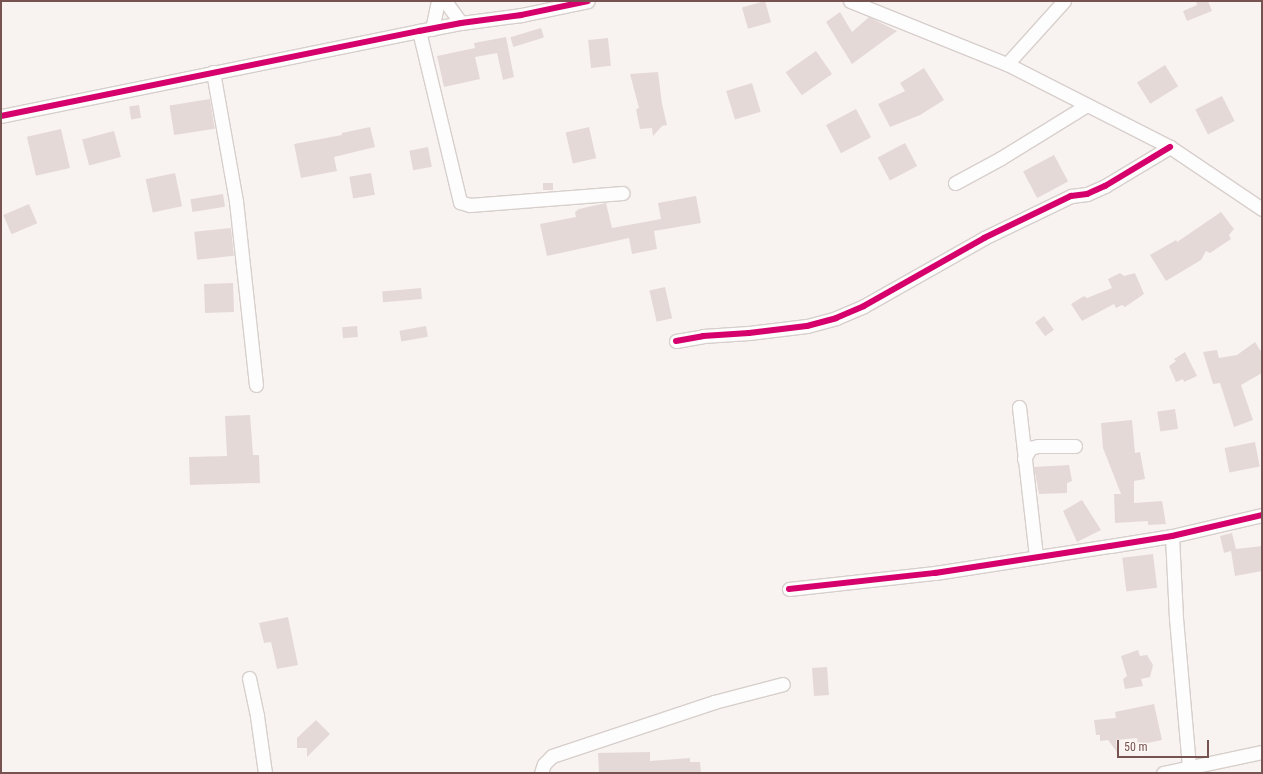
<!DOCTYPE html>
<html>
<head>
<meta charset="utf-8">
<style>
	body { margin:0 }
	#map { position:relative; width:1263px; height:774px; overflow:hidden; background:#f8f3f0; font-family:"Roboto Condensed",sans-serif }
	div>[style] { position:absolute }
	.building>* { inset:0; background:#e5d9d8; transform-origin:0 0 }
	.roads { filter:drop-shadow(1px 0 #d7cfcc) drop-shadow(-1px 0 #d7cfcc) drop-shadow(0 1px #d7cfcc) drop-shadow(0 -1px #d7cfcc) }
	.minor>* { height:13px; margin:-6.5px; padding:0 6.5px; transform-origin:6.5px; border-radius:6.5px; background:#fefdfd }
	.cycleway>* { height:6px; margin:-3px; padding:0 3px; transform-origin:3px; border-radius:3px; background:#d6006c }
	span { translate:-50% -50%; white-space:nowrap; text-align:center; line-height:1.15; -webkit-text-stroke:3px #fef7f4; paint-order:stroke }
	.frame { position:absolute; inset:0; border:2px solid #765350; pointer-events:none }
	.scale { position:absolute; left:1117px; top:740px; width:92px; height:18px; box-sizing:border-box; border:2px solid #765350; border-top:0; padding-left:5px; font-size:12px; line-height:14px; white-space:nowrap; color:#765350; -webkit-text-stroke:3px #fef7f4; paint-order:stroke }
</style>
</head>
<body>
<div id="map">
	<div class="building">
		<i style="left:765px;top:1px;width:22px;height:24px;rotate:74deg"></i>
		<i style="clip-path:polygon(1196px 1px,1208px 1px,1212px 11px,1187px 21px,1183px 11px,1197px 5px)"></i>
		<i style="clip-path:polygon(840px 12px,852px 32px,869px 17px,897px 31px,852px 64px,826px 22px)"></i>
		<i style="left:541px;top:28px;width:10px;height:32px;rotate:73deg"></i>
		<i style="clip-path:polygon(506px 37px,514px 77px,503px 80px,497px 53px,475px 57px,480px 79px,444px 87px,437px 56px,475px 48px,474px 43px)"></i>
		<i style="left:608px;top:38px;width:28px;height:20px;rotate:84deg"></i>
		<i style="left:816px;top:51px;width:28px;height:37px;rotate:55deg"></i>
		<i style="left:1165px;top:65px;width:25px;height:33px;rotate:58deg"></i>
		<i style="clip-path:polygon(924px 68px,944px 100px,920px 115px,890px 127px,878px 104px,905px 91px,900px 83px)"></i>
		<i style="clip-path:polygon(658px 72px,662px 104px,667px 125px,662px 126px,653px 136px,652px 128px,640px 129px,636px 109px,639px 108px,630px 74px)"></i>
		<i style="left:752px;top:83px;width:30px;height:27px;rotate:73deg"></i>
		<i style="left:1222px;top:96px;width:28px;height:30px;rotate:63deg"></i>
		<i style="left:210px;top:99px;width:30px;height:41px;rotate:81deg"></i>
		<i style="left:139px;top:105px;width:13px;height:10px;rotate:81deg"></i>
		<i style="left:856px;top:109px;width:32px;height:34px;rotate:62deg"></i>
		<i style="clip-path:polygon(370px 127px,375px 147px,334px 157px,337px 171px,301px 178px,294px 144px,342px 135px,342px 133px)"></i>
		<i style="left:589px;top:127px;width:32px;height:24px;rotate:77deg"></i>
		<i style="left:61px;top:129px;width:40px;height:35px;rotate:77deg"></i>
		<i style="left:114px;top:131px;width:27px;height:33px;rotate:75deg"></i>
		<i style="left:905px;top:143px;width:26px;height:31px;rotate:62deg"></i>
		<i style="left:428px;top:147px;width:20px;height:19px;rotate:79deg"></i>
		<i style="left:1054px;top:155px;width:30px;height:35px;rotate:62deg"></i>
		<i style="left:175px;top:173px;width:34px;height:30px;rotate:78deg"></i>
		<i style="left:371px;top:173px;width:22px;height:22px;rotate:80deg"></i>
		<i style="left:553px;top:183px;width:7px;height:10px;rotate:90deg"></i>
		<i style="left:223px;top:194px;width:13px;height:33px;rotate:81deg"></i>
		<i style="clip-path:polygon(696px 196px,701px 223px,654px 231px,657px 249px,632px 254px,629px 238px,547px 256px,540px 224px,576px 217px,575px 212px,579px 209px,606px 203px,612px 228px,661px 219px,658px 203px)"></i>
		<i style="left:29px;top:204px;width:21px;height:28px;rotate:67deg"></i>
		<i style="clip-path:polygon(1221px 212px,1234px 229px,1229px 235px,1231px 239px,1210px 253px,1206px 251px,1201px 260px,1166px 281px,1150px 255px,1176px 240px,1177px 242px)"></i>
		<i style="left:231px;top:228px;width:28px;height:37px;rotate:84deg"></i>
		<i style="clip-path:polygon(1120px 273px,1124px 276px,1135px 273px,1144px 294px,1125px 307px,1122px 305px,1116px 308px,1114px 304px,1082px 321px,1071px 304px,1084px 296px,1087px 298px,1112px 288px,1108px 279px)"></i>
		<i style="left:233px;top:283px;width:29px;height:29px;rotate:88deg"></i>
		<i style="left:665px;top:287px;width:32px;height:16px;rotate:77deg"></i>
		<i style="left:421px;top:288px;width:11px;height:39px;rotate:85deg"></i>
		<i style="left:1044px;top:316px;width:17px;height:11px;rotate:54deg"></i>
		<i style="left:357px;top:326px;width:11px;height:15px;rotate:85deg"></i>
		<i style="left:426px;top:326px;width:11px;height:27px;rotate:80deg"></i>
		<i style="clip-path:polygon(1255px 342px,1262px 353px,1262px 373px,1241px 385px,1253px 420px,1234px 427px,1220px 383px,1213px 384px,1203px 352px,1217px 350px,1219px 358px,1237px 355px)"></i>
		<i style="clip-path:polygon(1185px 352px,1197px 376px,1184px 382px,1183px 379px,1176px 382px,1169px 366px,1176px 361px,1174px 359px)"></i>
		<i style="left:1175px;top:409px;width:20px;height:18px;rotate:81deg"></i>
		<i style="clip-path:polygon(250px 415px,253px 455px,259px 455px,260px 483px,190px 485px,189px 457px,227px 456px,225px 416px)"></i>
		<i style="clip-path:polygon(1132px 420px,1135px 453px,1140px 452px,1145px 479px,1134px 481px,1134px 503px,1162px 501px,1166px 524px,1148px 525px,1148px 521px,1115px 523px,1114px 494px,1121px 494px,1103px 448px,1101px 423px)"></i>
		<i style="left:1255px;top:442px;width:25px;height:31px;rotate:79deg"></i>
		<i style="clip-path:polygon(1069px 465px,1072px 481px,1067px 483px,1067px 493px,1039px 494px,1034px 467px)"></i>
		<i style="clip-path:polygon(1082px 500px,1101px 530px,1077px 542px,1063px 511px)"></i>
		<i style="clip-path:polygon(1232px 533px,1236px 549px,1262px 546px,1262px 571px,1235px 576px,1231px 551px,1224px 553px,1220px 536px)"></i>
		<i style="left:1153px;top:554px;width:34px;height:31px;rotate:83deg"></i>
		<i style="clip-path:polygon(288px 617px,298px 665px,277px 669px,271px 642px,264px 643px,259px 623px)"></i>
		<i style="clip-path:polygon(1138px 650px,1140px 656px,1147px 655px,1153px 665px,1150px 677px,1141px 679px,1143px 686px,1125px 689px,1123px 679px,1127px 676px,1121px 656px)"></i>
		<i style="left:827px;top:667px;width:28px;height:15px;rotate:86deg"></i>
		<i style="clip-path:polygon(1154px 704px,1162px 740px,1138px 745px,1137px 738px,1116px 740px,1117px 752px,1108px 740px,1100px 741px,1100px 735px,1096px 735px,1094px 720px,1116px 718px,1115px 712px)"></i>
		<i style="clip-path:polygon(316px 720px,330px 734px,307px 757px,307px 748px,297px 748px,297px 738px)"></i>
		<i style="clip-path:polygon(650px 752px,650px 761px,690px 758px,690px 762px,700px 762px,701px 773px,599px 773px,598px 753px)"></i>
	</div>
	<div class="roads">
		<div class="minor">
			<i style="left:445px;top:1px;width:27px;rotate:54deg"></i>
			<i style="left:850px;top:1px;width:169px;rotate:21.9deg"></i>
			<i style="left:1007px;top:64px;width:183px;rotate:27deg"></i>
			<i style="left:1170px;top:147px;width:111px;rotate:34deg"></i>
			<i style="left:432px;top:29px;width:29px;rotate:-78deg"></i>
			<i style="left:419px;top:31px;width:176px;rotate:76.5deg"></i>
			<i style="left:460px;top:202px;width:10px;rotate:17deg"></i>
			<i style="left:470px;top:205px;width:153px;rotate:-4.5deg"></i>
			<i style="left:1007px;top:64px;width:85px;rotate:-47.9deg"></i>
			<i style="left:213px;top:72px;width:131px;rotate:79.9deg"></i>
			<i style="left:236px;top:201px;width:185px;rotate:83.8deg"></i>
			<i style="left:1px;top:116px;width:427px;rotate:-11.5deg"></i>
			<i style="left:419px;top:31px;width:43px;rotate:-10.8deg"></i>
			<i style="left:461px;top:23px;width:61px;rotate:-7.6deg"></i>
			<i style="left:521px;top:15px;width:68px;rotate:-11.8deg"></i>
			<i style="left:955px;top:183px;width:52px;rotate:-28.5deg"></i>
			<i style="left:1001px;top:158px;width:101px;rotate:-31.6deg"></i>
			<i style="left:676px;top:341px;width:27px;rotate:-10deg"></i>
			<i style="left:703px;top:336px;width:46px;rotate:-3.7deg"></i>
			<i style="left:749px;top:333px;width:58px;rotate:-6.9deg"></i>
			<i style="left:807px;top:326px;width:30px;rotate:-15deg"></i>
			<i style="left:836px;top:318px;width:30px;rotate:-23deg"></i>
			<i style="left:864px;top:306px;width:138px;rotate:-29.5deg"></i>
			<i style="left:984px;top:238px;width:97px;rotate:-25.8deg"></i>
			<i style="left:1071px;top:196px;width:16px;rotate:-7deg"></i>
			<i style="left:1087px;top:194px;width:20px;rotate:-24deg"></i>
			<i style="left:1105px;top:186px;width:76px;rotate:-31deg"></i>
			<i style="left:1019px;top:407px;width:150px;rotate:83.5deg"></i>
			<i style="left:1024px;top:459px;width:13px;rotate:-61deg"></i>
			<i style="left:1030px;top:448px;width:8px;rotate:-14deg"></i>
			<i style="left:1038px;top:446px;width:37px"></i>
			<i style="left:1172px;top:536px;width:82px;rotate:87.2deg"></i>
			<i style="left:1176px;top:618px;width:151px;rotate:85deg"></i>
			<i style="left:789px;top:589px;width:147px;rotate:-6.3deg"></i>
			<i style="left:935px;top:573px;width:177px;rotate:-8.8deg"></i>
			<i style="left:1110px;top:546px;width:63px;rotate:-9.2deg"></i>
			<i style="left:1172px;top:536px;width:92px;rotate:-13.1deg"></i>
			<i style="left:249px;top:678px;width:39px;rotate:78deg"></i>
			<i style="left:257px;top:716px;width:58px;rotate:82deg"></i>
			<i style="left:541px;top:773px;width:9px;rotate:-72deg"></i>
			<i style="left:544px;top:764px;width:11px;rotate:-45deg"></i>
			<i style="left:552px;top:756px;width:171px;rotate:-18.4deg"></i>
			<i style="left:714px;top:702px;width:71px;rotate:-14.6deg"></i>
			<i style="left:1163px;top:773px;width:101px;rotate:-12deg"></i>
		</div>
	</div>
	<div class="cycleway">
		<i style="left:1px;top:116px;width:427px;rotate:-11.5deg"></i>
		<i style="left:419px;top:31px;width:43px;rotate:-10.8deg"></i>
		<i style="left:461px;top:23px;width:61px;rotate:-7.6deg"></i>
		<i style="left:521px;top:15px;width:68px;rotate:-11.8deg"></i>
		<i style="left:676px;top:341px;width:27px;rotate:-10deg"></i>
		<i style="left:703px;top:336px;width:46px;rotate:-3.7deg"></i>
		<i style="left:749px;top:333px;width:58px;rotate:-6.9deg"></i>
		<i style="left:807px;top:326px;width:30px;rotate:-15deg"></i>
		<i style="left:836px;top:318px;width:30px;rotate:-23deg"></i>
		<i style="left:864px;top:306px;width:138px;rotate:-29.5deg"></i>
		<i style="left:984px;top:238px;width:97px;rotate:-25.8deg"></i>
		<i style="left:1071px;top:196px;width:16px;rotate:-7deg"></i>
		<i style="left:1087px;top:194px;width:20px;rotate:-24deg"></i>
		<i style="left:1105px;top:186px;width:76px;rotate:-31deg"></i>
		<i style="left:789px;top:589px;width:147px;rotate:-6.3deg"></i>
		<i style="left:935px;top:573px;width:177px;rotate:-8.8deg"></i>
		<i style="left:1110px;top:546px;width:63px;rotate:-9.2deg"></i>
		<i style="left:1172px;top:536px;width:92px;rotate:-13.1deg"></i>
	</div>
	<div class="frame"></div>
	<div class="scale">50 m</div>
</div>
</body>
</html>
